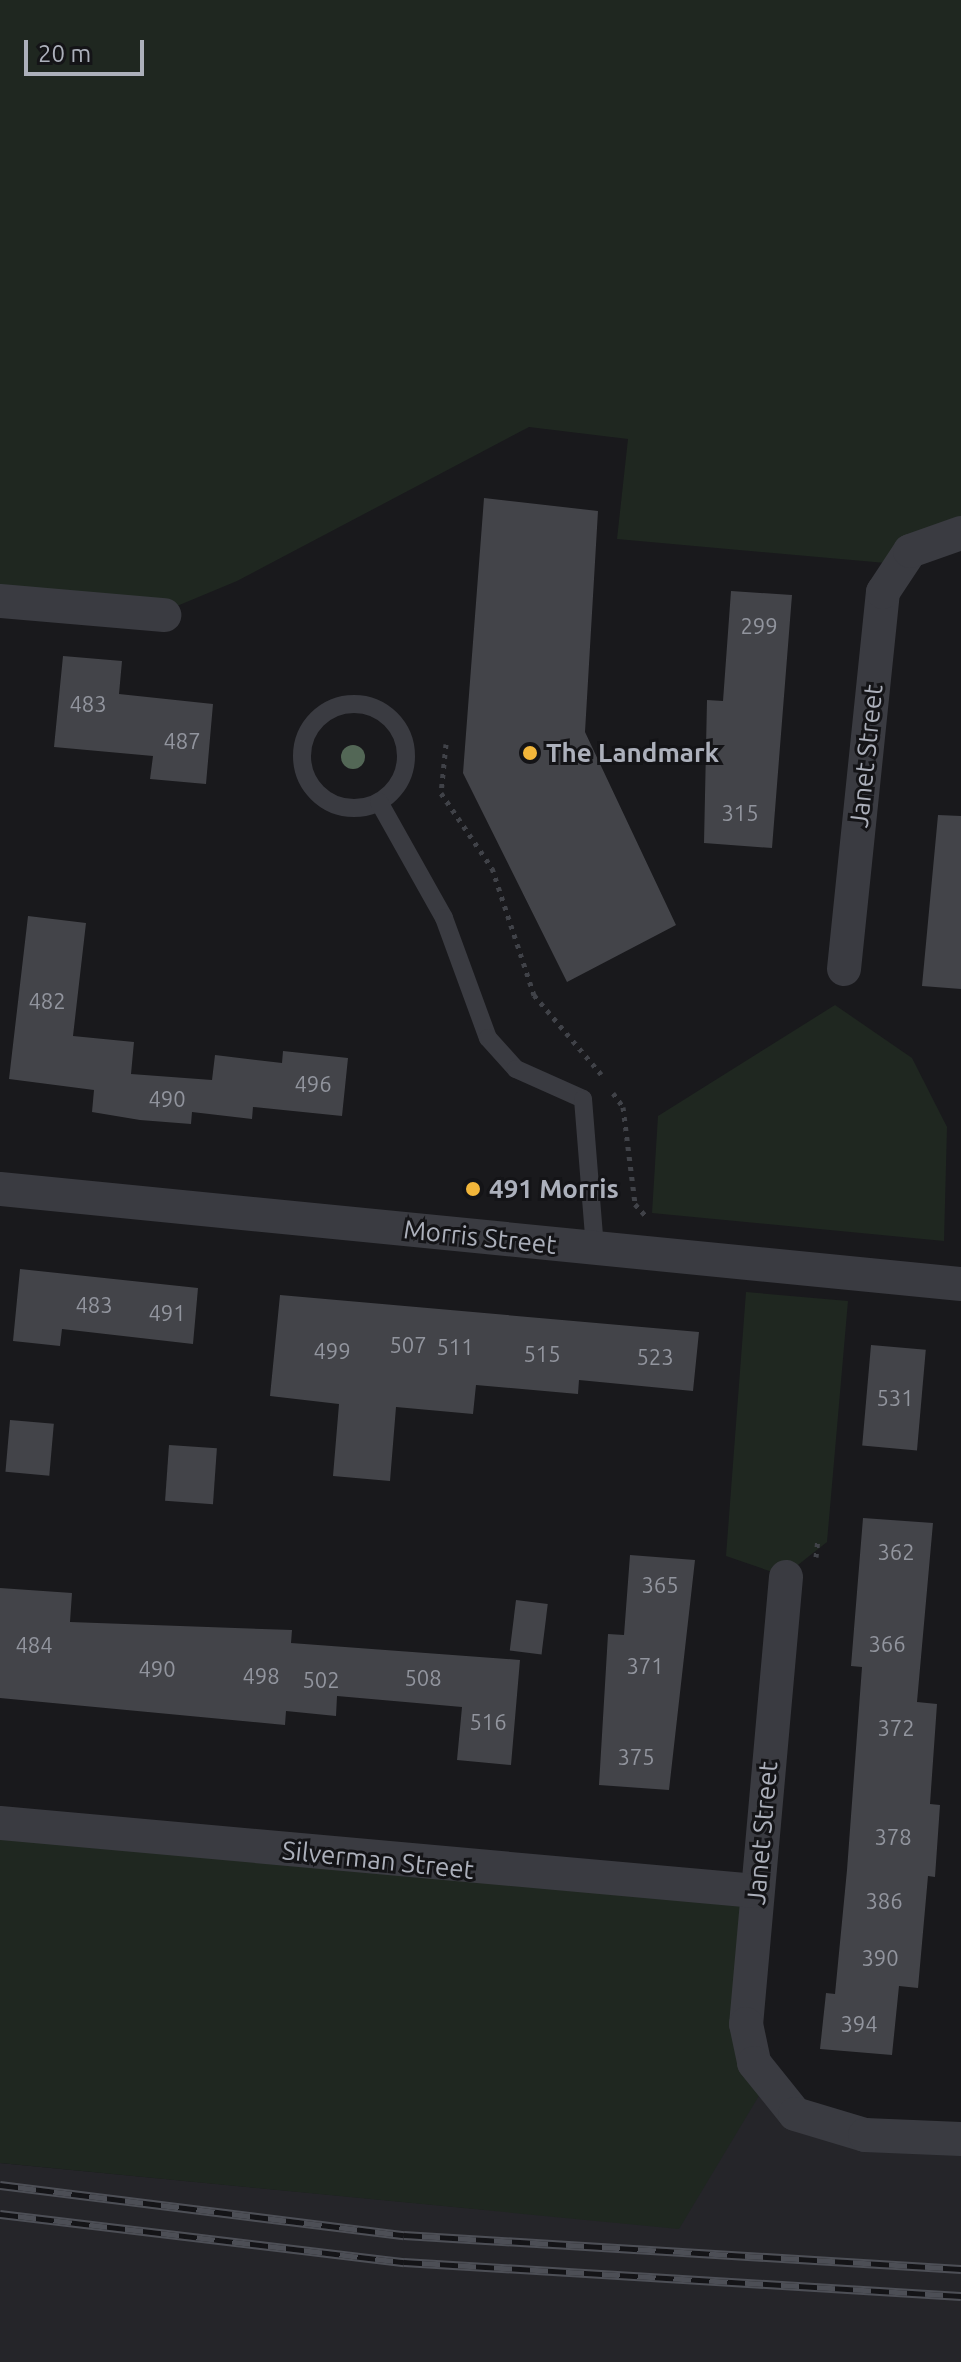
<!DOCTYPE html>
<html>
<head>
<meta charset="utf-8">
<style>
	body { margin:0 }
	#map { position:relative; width:961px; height:2362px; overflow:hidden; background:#19191c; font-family:Ubuntu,sans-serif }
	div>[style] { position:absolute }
	.built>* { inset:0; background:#252529 }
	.green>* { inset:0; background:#1f2720 }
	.building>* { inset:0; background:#434449; transform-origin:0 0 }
	.path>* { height:5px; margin-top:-2.5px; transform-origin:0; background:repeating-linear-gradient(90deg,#404248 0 4px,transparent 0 10px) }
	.service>* { height:18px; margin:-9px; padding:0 9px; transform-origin:9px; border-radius:9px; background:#3a3b41 }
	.service>.ring { margin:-9px; padding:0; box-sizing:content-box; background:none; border:18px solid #3a3b41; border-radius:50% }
	.minor>* { height:34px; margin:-17px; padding:0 17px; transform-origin:17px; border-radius:17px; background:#3a3b41 }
	.rail>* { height:9px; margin-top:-4.5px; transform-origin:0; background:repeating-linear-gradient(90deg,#141417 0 18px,#4d4f56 0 36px); box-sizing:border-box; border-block:2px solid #4d4f56 }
	.trees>* { width:24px; height:24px; margin:-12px; border-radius:50%; background:#536756 }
	.dots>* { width:22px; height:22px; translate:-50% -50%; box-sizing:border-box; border:4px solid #141417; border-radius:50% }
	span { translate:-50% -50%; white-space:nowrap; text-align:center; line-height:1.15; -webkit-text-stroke:6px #141417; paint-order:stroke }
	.number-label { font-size:22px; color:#92959e }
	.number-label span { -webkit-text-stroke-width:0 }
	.poi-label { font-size:26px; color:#acb0bb; font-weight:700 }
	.left { translate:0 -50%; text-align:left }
	.street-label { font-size:26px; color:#acb0bb }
	.scale { position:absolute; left:24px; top:40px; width:120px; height:36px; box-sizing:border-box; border:4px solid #acb0bb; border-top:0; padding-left:10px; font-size:24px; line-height:28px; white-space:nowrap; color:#acb0bb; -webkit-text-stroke:6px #141417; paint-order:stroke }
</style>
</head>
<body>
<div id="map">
	<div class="built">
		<i style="clip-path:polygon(763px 2089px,793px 2117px,961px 2142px,961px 2362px,0 2362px,0 2163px,488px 2210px)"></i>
	</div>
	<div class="green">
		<i style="clip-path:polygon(0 0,961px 0,961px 530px,897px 564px,617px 539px,628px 439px,529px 427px,237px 581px,165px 611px,0 597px)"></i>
		<i style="clip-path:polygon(835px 1005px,912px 1058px,947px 1127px,944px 1241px,652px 1213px,658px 1116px)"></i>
		<i style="clip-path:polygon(746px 1292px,848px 1301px,827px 1542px,784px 1576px,726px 1556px)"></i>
		<i style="clip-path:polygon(0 1821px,754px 1888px,763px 2089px,679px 2229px,0 2163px)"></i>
	</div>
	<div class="building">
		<i style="clip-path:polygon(484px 498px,598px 511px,585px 732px,676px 925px,567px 982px,463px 773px)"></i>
		<i style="clip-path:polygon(731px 591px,792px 595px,772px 848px,704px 843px,707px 700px,723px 701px)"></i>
		<i style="clip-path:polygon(63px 656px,122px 661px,119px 694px,213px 704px,206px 784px,150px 779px,153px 756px,54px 747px)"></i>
		<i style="clip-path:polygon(938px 815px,961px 816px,961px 989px,922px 986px)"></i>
		<i style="clip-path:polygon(28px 916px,86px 923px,73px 1036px,134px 1042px,131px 1074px,212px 1080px,215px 1055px,282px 1063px,283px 1051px,348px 1058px,342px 1116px,253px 1107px,252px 1119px,192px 1112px,191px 1124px,140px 1120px,92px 1112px,94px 1090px,9px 1079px)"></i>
		<i style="clip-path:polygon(20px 1269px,198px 1288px,193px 1344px,62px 1329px,60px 1346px,13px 1341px)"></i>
		<i style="clip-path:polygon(280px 1295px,699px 1332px,693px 1391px,579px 1380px,578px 1394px,476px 1385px,473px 1414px,396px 1407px,390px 1481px,333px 1476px,339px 1404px,270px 1396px)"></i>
		<i style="left:871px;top:1345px;width:55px;height:101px;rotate:5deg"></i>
		<i style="left:10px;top:1420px;width:44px;height:52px;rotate:5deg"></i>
		<i style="left:169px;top:1445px;width:48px;height:56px;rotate:4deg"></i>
		<i style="clip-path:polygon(863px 1518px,933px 1523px,917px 1702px,937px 1704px,930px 1804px,940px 1805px,935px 1877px,928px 1876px,918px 1988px,899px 1986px,892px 2055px,820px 2049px,826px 1993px,835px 1994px,847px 1870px,862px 1667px,851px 1666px)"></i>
		<i style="clip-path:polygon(630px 1555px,695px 1560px,669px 1790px,599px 1785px,608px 1634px,624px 1635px)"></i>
		<i style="clip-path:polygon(0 1588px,72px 1593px,70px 1622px,292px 1630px,291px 1643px,520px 1660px,511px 1765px,457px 1760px,462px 1707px,337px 1696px,336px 1716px,286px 1711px,285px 1725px,0 1698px)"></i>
		<i style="left:516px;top:1600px;width:32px;height:51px;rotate:7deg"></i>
	</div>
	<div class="path">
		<i style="left:446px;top:744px;width:49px;rotate:95.8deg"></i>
		<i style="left:441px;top:793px;width:91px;rotate:55.8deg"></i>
		<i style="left:492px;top:868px;width:134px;rotate:71.7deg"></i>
		<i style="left:534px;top:995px;width:104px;rotate:49.7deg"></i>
		<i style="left:613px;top:1093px;width:17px;rotate:54deg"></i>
		<i style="left:623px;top:1107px;width:98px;rotate:82.9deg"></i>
		<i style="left:635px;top:1204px;width:15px;rotate:48deg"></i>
		<i style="left:816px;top:1557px;width:19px;rotate:-84deg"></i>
	</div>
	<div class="service">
		<i class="ring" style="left:302px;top:704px;width:86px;height:86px"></i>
		<i style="left:379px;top:802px;width:133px;rotate:60.7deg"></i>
		<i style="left:444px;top:918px;width:128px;rotate:69.9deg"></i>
		<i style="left:488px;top:1038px;width:42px;rotate:47.9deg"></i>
		<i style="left:516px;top:1069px;width:73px;rotate:24.1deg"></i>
		<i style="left:583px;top:1099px;width:149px;rotate:85.4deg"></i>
	</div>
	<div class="minor">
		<i style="left:0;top:601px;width:165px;rotate:4.9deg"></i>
		<i style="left:844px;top:969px;width:379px;rotate:-84.1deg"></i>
		<i style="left:883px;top:592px;width:49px;rotate:-56.6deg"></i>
		<i style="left:910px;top:551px;width:54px;rotate:-19.4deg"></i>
		<i style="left:0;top:1189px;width:966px;rotate:5.65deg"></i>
		<i style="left:786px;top:1577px;width:449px;rotate:95.1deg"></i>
		<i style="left:746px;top:2024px;width:40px;rotate:78deg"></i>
		<i style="left:754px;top:2063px;width:65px;rotate:51.2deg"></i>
		<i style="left:795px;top:2114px;width:73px;rotate:16.7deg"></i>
		<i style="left:865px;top:2135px;width:96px;rotate:2.4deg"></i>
		<i style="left:0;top:1823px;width:759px;rotate:5.14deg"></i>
	</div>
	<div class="rail">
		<i style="left:0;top:2185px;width:407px;rotate:7.1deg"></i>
		<i style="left:404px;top:2235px;width:558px;rotate:3.49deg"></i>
		<i style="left:0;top:2214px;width:407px;rotate:6.8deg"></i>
		<i style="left:404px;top:2262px;width:558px;rotate:3.49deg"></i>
	</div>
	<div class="trees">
		<i style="left:353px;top:757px"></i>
	</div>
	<div class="dots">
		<i style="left:530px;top:753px;background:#f2b63a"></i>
		<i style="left:473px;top:1189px;background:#f2b63a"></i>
	</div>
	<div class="number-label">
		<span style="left:759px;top:626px">299</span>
		<span style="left:88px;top:704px">483</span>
		<span style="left:182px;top:741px">487</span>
		<span style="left:740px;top:813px">315</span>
		<span style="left:47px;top:1001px">482</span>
		<span style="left:313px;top:1084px">496</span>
		<span style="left:167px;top:1099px">490</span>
		<span style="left:94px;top:1305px">483</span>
		<span style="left:167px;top:1313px">491</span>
		<span style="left:408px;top:1345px">507</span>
		<span style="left:455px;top:1347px">511</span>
		<span style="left:332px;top:1351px">499</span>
		<span style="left:542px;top:1354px">515</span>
		<span style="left:655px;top:1357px">523</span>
		<span style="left:895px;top:1398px">531</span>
		<span style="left:896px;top:1552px">362</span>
		<span style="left:660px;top:1585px">365</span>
		<span style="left:887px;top:1644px">366</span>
		<span style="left:34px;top:1645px">484</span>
		<span style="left:645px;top:1666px">371</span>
		<span style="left:157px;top:1669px">490</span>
		<span style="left:261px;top:1676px">498</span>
		<span style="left:423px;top:1678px">508</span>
		<span style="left:321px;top:1680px">502</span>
		<span style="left:488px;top:1722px">516</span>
		<span style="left:896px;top:1728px">372</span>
		<span style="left:636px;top:1757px">375</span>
		<span style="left:893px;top:1837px">378</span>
		<span style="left:884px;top:1901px">386</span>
		<span style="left:880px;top:1958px">390</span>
		<span style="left:859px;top:2024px">394</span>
	</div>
	<div class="poi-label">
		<span class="left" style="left:546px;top:753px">The Landmark</span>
		<span class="left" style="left:489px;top:1189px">491 Morris</span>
	</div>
	<div class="street-label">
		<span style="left:866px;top:756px;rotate:-84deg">Janet Street</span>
		<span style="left:480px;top:1237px;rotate:6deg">Morris Street</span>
		<span style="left:762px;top:1833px;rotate:-85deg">Janet Street</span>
		<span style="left:378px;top:1860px;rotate:6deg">Silverman Street</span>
	</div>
	<div class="scale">20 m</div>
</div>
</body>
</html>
